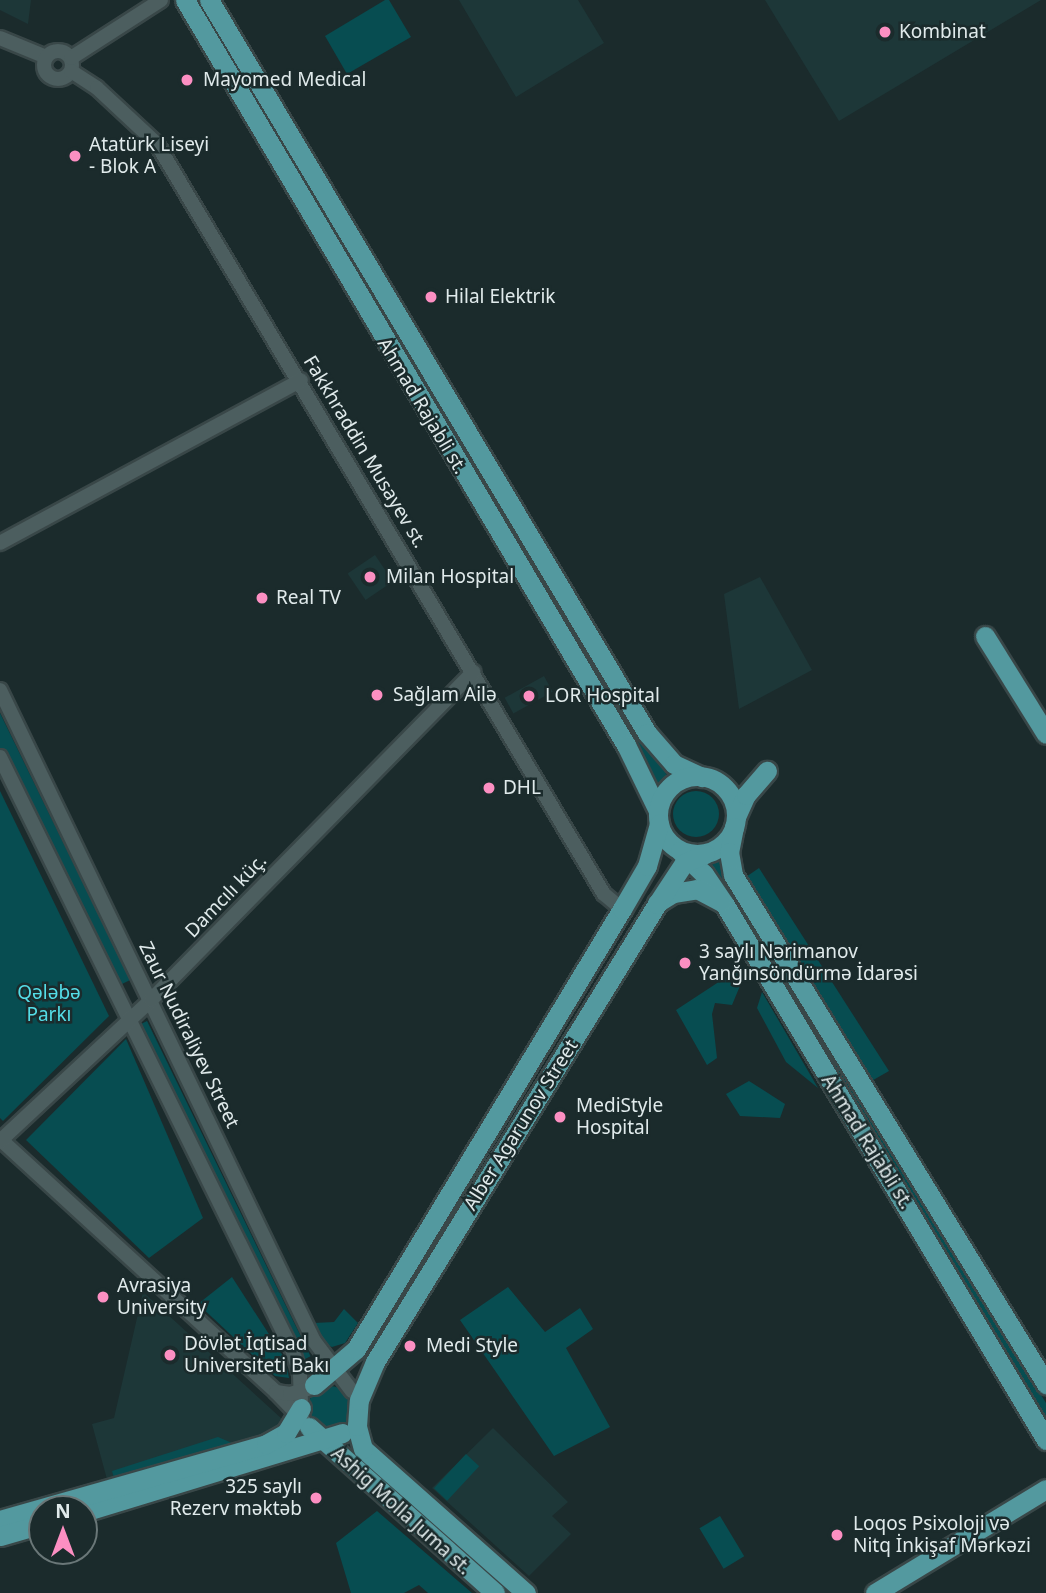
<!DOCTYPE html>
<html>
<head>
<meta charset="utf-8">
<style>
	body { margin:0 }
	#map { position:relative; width:1046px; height:1593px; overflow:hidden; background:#1b2b2c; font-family:"Noto Sans",sans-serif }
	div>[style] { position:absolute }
	.built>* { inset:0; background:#1d3738; transform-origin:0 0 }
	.green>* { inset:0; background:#074d51; transform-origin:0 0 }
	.round { border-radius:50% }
	.roads { filter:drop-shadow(2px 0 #394748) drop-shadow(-2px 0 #394748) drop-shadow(0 2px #394748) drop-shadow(0 -2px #394748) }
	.minor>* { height:14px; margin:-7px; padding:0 7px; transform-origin:7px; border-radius:7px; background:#4c5e5f }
	.minor>.ring { margin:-7px; padding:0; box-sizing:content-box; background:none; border:14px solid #4c5e5f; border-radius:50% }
	.major>* { height:19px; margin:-9.5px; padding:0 9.5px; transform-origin:9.5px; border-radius:9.5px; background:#53999f }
	.major>.ring { margin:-9.5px; padding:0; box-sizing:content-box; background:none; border:19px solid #53999f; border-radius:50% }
	.dots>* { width:19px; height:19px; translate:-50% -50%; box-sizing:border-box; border:4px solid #1b2b2c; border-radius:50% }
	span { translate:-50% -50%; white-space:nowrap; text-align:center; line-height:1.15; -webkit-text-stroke:5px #1b2b2c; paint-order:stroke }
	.poi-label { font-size:19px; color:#e0eaeb }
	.left { translate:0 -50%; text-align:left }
	.right { translate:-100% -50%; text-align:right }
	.street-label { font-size:19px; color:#e0eaeb }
	.park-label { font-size:19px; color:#54dde7 }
	.north { position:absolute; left:28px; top:1495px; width:70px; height:70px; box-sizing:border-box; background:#1b2b2c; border:2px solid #6a7778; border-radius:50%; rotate:0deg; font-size:19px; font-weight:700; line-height:28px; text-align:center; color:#e0eaeb }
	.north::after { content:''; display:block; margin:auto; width:24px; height:32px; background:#fc8fc2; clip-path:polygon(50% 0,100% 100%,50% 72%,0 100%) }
</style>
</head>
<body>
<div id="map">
	<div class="built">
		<i style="clip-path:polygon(0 0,31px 0,28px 24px,0 10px)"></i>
		<i style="clip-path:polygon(459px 0,578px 0,604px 43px,516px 97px)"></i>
		<i style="clip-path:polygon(765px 0,1041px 0,839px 121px)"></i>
		<i style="left:375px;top:555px;width:32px;height:33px;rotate:56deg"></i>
		<i style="clip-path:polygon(760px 577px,812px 670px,739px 709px,724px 594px)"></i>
		<i style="left:544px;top:676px;width:18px;height:45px;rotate:61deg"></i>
		<i style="clip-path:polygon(143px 1292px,282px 1419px,271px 1433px,108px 1483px,92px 1424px,114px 1418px)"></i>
		<i style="clip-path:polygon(493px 1428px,568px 1502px,552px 1516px,571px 1534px,529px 1576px,432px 1488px)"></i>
	</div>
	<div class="green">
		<i style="clip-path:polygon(191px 0,200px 0,668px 777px,658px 784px)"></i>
		<i style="clip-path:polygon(385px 0,389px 0,411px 37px,347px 74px,325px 36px)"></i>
		<i style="left:0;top:713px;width:297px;height:23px;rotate:64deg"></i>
		<i style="clip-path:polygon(0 791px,109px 1016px,3px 1121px,0 1118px)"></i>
		<i class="round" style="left:673px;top:791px;width:46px;height:46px"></i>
		<i style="clip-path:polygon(720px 860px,724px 876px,1046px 1403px,1046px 1421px,708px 867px)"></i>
		<i style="clip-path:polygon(759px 868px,889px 1071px,868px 1083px,743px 879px)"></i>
		<i style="clip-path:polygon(740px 968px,745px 974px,732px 1005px,715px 1003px,712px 1014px,717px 1058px,707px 1065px,676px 1010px)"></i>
		<i style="clip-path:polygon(762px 992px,818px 1088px,786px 1062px,757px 1008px)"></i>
		<i style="left:147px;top:1021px;width:373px;height:10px;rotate:64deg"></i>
		<i style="clip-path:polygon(126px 1039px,203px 1218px,149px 1258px,26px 1140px)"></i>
		<i style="clip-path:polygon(749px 1081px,785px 1104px,780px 1118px,740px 1116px,726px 1094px)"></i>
		<i style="clip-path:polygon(232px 1277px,285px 1359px,289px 1378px,275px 1376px,198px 1304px)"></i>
		<i style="clip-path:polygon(508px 1287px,545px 1332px,580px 1308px,593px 1329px,566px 1348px,610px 1427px,554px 1456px,460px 1320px)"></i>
		<i style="clip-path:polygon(344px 1309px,358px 1323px,345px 1343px,332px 1347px,325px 1344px,314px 1323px,334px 1322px)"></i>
		<i class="round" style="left:308px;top:1386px;width:44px;height:44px"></i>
		<i style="clip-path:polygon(218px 1437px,232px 1443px,114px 1478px,112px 1471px)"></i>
		<i style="left:466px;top:1454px;width:18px;height:47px;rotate:43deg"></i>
		<i style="clip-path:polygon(377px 1511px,472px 1593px,428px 1593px,419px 1585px,404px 1593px,351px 1593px,336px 1543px)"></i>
		<i style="left:720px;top:1516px;width:47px;height:24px;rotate:59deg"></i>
	</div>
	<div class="roads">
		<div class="minor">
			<i style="left:0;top:38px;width:50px;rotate:22.4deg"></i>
			<i class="ring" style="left:44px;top:51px;width:14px;height:14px"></i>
			<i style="left:71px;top:58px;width:107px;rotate:-32.8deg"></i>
			<i style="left:71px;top:71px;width:31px;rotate:33deg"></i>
			<i style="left:97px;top:88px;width:82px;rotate:43deg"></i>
			<i style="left:157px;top:144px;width:873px;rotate:59.21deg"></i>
			<i style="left:604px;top:894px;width:23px;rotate:40deg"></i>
			<i style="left:0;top:543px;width:342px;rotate:-28.4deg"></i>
			<i style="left:0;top:690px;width:723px;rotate:64.25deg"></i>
			<i style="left:314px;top:1341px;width:63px;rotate:52.8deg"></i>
			<i style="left:0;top:757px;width:663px;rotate:63.78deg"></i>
			<i style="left:293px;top:1352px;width:23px;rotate:72deg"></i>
			<i style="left:300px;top:1374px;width:34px;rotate:88deg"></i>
			<i style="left:0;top:1139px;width:374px;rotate:42.5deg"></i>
			<i style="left:1px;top:1140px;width:205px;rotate:-43deg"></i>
			<i style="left:151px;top:1000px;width:460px;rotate:-45.5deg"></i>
			<i style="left:303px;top:1420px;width:39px;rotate:-134deg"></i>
			<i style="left:276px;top:1392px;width:14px;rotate:8deg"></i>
			<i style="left:290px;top:1394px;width:18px;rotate:-16deg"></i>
		</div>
		<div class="major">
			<i style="left:185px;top:0;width:866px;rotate:59.38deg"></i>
			<i style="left:626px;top:745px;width:73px;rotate:64.1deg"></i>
			<i style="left:209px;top:0;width:854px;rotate:59.14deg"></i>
			<i style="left:647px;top:733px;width:41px;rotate:48.9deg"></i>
			<i style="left:674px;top:764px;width:31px;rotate:25deg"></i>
			<i style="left:985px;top:636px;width:115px;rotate:58.1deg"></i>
			<i class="ring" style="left:658px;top:776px;width:59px;height:59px"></i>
			<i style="left:736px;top:817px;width:24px;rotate:-66deg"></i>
			<i style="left:746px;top:795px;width:32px;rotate:-49deg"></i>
			<i style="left:734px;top:827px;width:25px;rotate:101deg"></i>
			<i style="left:729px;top:852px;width:23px;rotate:80deg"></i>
			<i style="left:733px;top:875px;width:598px;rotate:58.41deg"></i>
			<i style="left:680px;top:851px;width:33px;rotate:44deg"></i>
			<i style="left:704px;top:874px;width:37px;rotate:56deg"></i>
			<i style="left:725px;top:905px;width:624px;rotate:59.04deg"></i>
			<i style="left:657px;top:903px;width:19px;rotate:-32deg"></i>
			<i style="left:673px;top:893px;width:24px;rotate:-9deg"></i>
			<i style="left:697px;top:889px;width:27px;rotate:28deg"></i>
			<i style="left:314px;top:1385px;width:55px;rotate:-40.6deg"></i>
			<i style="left:356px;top:1349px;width:514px;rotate:-58.85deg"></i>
			<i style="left:622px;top:909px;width:50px;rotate:-59.8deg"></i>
			<i style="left:647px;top:866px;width:44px;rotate:-74.1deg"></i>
			<i style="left:309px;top:1427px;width:249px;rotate:41.7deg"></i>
			<i style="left:84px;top:1512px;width:270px;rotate:-17deg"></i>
			<i style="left:0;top:1520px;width:277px;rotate:-15.9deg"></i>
			<i style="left:266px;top:1444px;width:23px;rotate:-29deg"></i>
			<i style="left:286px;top:1433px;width:29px;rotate:-59deg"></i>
			<i style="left:0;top:1536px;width:44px;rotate:-15.9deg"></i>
			<i style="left:526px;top:1593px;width:217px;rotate:-138.5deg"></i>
			<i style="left:363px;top:1449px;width:24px;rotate:-105deg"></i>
			<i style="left:357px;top:1426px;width:26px;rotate:-86deg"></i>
			<i style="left:359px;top:1400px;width:41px;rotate:-67.2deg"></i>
			<i style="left:375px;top:1362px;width:538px;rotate:-58.38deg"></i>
			<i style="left:657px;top:904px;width:49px;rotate:-56.6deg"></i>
			<i style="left:684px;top:863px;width:23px;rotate:-23deg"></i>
			<i style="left:875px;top:1593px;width:200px;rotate:-31.3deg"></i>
		</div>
	</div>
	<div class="dots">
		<i style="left:885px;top:32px;background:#fc8fc2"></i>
		<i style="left:187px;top:80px;background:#fc8fc2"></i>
		<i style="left:75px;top:156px;background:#fc8fc2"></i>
		<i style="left:431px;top:297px;background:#fc8fc2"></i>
		<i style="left:370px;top:577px;background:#fc8fc2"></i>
		<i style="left:262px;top:598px;background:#fc8fc2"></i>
		<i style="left:377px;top:695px;background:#fc8fc2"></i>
		<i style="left:529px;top:696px;background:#fc8fc2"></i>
		<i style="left:489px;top:788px;background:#fc8fc2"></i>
		<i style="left:685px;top:963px;background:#fc8fc2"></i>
		<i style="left:560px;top:1117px;background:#fc8fc2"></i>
		<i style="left:103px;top:1297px;background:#fc8fc2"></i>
		<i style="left:410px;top:1346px;background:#fc8fc2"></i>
		<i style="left:170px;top:1355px;background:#fc8fc2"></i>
		<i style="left:316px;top:1498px;background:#fc8fc2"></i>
		<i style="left:837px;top:1535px;background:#fc8fc2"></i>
	</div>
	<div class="poi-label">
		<span class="left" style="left:899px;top:32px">Kombinat</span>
		<span class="left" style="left:203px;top:80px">Mayomed Medical</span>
		<span class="left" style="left:89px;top:156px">Atatürk Liseyi<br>- Blok A</span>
		<span class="left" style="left:445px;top:297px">Hilal Elektrik</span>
		<span class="left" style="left:386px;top:577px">Milan Hospital</span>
		<span class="left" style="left:276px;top:598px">Real TV</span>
		<span class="left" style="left:393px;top:695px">Sağlam Ailə</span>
		<span class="left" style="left:545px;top:696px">LOR Hospital</span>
		<span class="left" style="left:503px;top:788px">DHL</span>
		<span class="left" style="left:699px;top:963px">3 saylı Nərimanov<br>Yanğınsöndürmə İdarəsi</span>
		<span class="left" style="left:576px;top:1117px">MediStyle<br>Hospital</span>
		<span class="left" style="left:117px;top:1297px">Avrasiya<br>University</span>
		<span class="left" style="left:184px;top:1355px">Dövlət İqtisad<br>Universiteti Bakı</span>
		<span class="left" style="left:426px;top:1346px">Medi Style</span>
		<span class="right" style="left:302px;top:1498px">325 saylı<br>Rezerv məktəb</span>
		<span class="left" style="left:853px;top:1535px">Loqos Psixoloji və<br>Nitq İnkişaf Mərkəzi</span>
	</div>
	<div class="street-label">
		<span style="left:422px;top:406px;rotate:59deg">Ahmad Rajabli st.</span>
		<span style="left:365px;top:452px;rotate:59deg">Fakkhraddin Musayev st.</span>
		<span style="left:226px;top:896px;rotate:-46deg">Damcılı küç.</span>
		<span style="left:189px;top:1035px;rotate:64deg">Zaur Nudiraliyev Street</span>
		<span style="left:521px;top:1125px;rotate:-58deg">Alber Agarunov Street</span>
		<span style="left:867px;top:1142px;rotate:58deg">Ahmad Rajabli st.</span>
		<span style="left:401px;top:1511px;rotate:42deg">Ashig Molla Juma st.</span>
	</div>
	<div class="park-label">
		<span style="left:49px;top:1004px">Qələbə<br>Parkı</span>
	</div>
	<div class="north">N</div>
</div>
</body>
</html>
